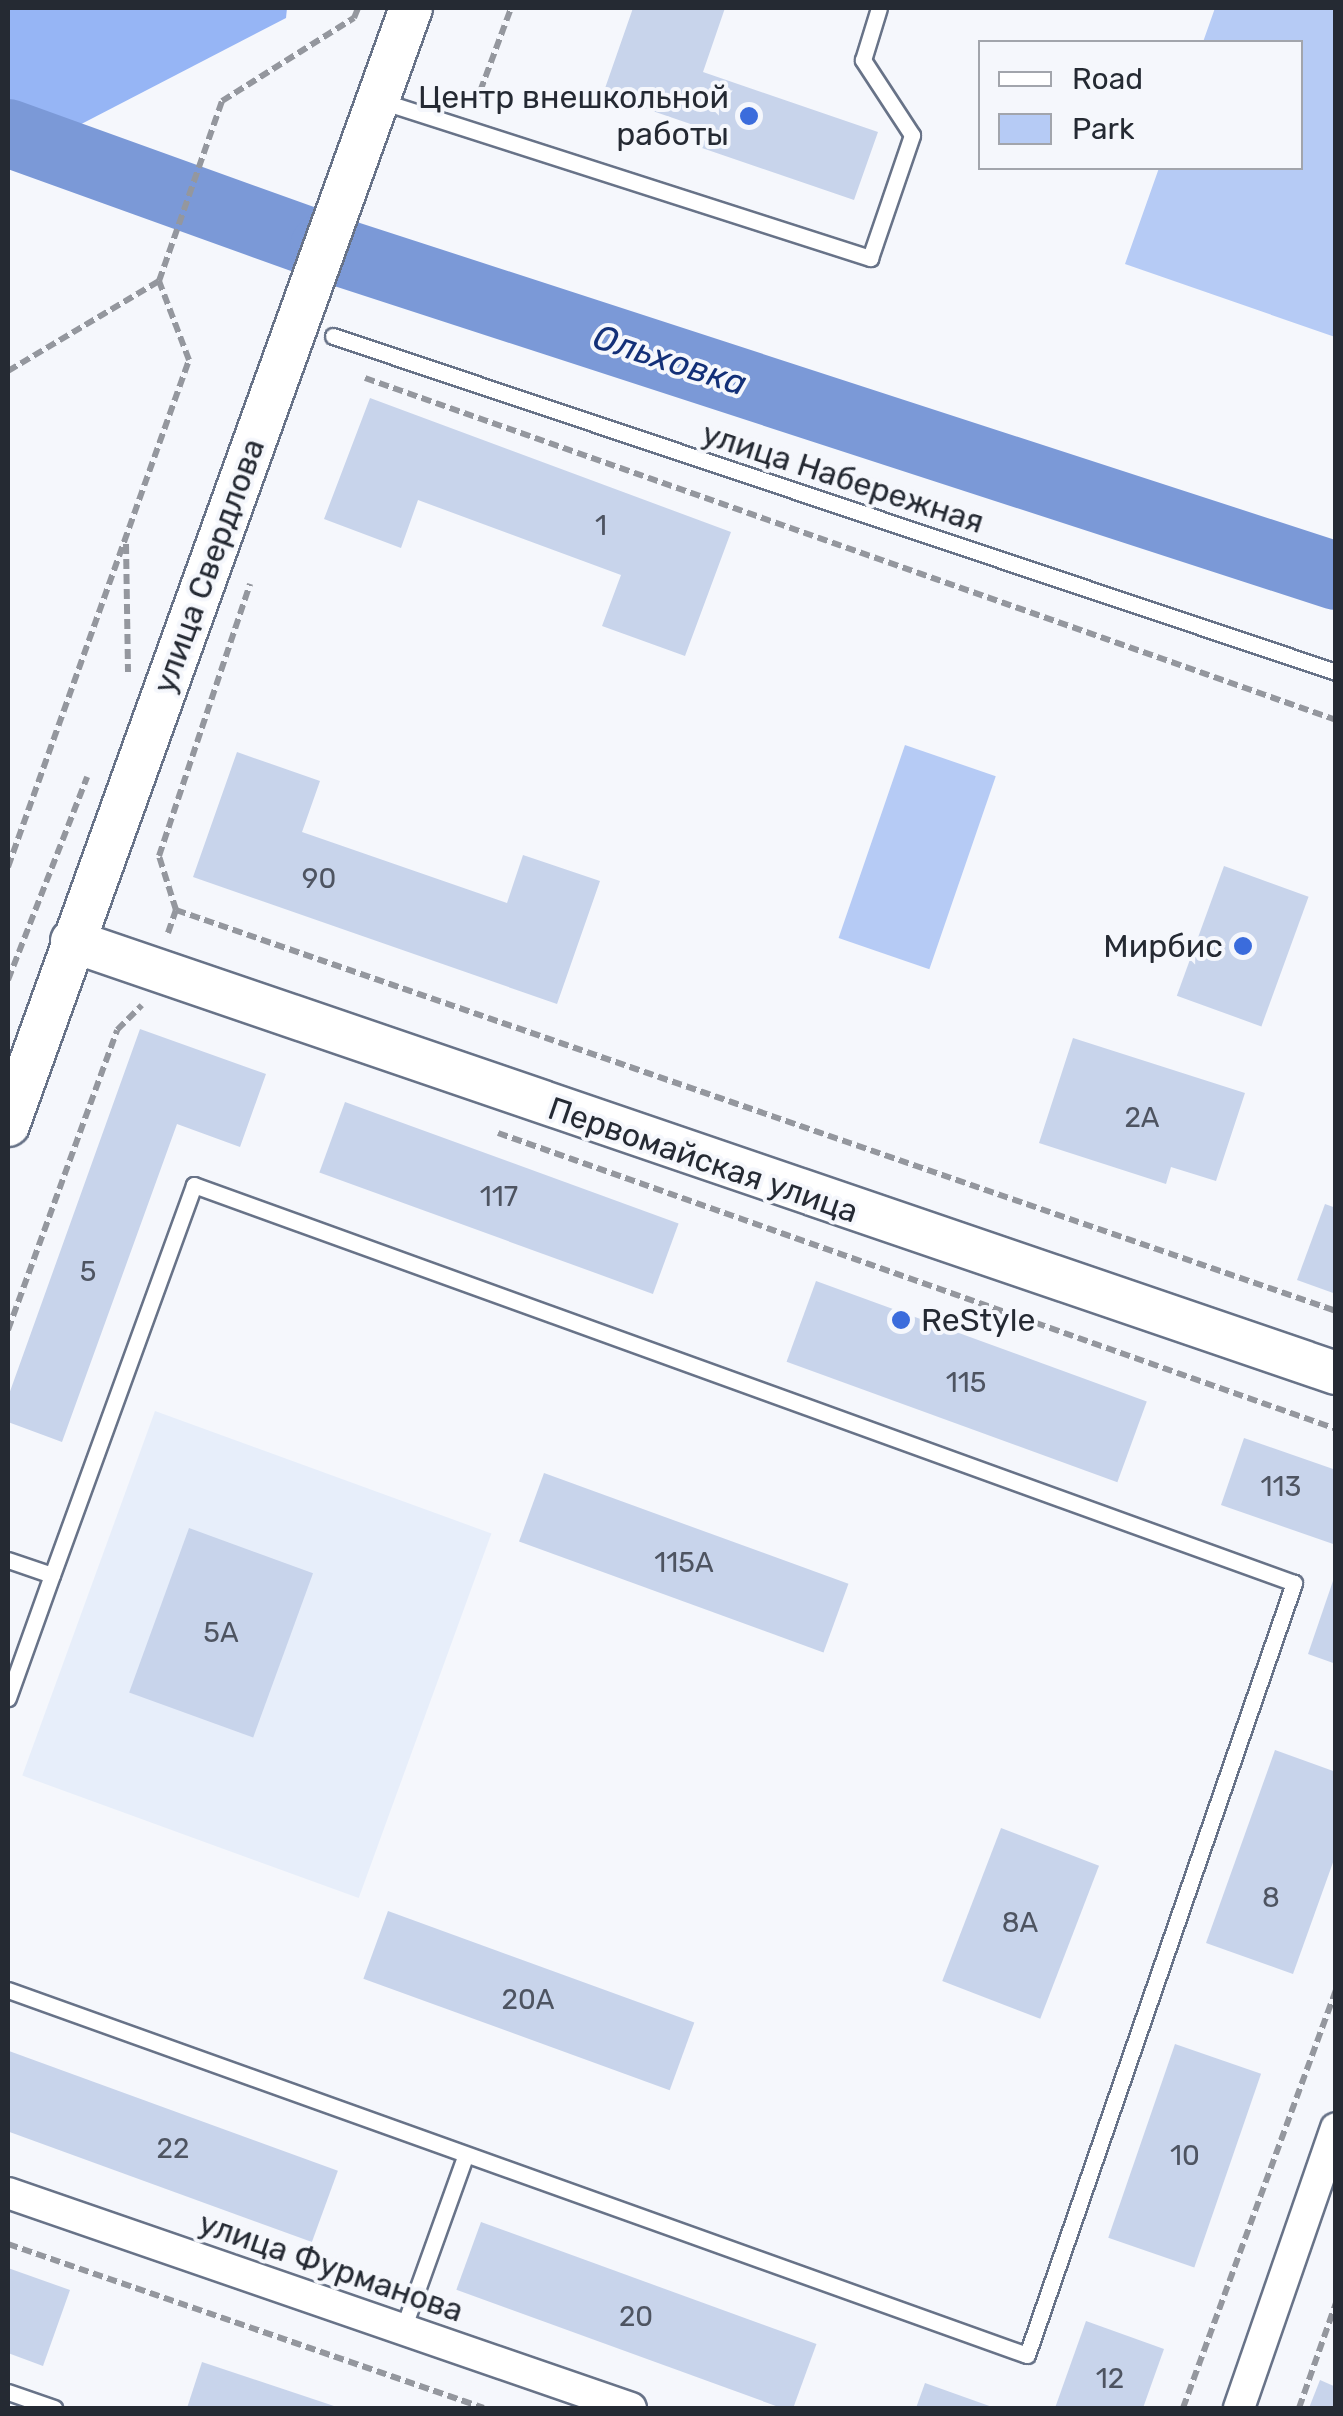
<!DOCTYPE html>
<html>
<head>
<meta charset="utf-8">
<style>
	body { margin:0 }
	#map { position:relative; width:1343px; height:2416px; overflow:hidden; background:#f5f7fc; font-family:Rubik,sans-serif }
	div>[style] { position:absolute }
	.built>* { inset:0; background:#e7eefa; transform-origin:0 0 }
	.green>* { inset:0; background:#b6cbf5; transform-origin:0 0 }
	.forest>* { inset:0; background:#96b5f5 }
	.river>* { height:68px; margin:-34px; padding:0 34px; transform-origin:34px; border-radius:34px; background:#7b99d7 }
	.building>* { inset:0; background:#c8d4eb; transform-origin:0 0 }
	.path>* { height:6px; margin-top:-3px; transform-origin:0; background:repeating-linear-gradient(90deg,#94979e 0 10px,transparent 0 15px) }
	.roads { filter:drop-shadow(2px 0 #687388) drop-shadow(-2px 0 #687388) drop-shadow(0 2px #687388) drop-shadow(0 -2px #687388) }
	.lane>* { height:15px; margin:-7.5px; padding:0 7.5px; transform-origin:7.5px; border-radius:7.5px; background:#fff }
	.street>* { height:30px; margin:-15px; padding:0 15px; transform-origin:15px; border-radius:15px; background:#fff }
	.secondary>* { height:42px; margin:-21px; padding:0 21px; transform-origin:21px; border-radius:21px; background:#fff }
	.dots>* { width:28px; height:28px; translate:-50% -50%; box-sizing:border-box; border:5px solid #f5f7fc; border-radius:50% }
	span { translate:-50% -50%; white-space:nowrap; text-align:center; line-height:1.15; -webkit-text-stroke:8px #f5f7fc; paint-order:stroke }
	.number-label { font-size:28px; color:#4e5461 }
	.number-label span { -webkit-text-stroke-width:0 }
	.poi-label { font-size:32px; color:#252a33 }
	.right { translate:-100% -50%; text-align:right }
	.left { translate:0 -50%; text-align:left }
	.street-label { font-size:32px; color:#252a33 }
	.water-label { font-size:35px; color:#133078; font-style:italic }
	.frame { position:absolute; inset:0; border:10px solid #252a33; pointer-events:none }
	.legend { position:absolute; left:978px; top:40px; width:325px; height:130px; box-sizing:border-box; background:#f5f7fc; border:2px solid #a2a5ac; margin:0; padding:12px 18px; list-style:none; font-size:30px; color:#252a33 }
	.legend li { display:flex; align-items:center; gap:20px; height:50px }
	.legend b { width:50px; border:2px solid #a2a5ac }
</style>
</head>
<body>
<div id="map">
	<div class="built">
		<i style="left:155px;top:1411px;width:358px;height:388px;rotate:20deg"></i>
	</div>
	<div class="green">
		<i style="clip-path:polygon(1215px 8px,1335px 8px,1335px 337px,1125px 264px,1159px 168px,1300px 168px,1300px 42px,1203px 42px)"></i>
		<i style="left:905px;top:745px;width:96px;height:204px;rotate:19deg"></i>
	</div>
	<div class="forest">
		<i style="clip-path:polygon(8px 8px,287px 8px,286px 18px,8px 162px)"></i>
	</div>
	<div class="river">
		<i style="left:8px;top:133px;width:336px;rotate:19.8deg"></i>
		<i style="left:324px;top:247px;width:1064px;rotate:18.01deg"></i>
	</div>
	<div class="building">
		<i style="clip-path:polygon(633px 8px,725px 8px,703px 72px,878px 132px,854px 200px,702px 148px,708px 130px,603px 94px)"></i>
		<i style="clip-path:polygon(370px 398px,731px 532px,685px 656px,602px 626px,621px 575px,418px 500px,401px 548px,324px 519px)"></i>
		<i style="clip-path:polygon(237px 752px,320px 781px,302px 832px,507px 903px,523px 855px,600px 881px,557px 1004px,193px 877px)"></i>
		<i style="left:1224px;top:866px;width:90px;height:138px;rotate:20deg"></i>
		<i style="clip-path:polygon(140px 1029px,266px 1074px,240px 1147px,177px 1124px,62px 1442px,8px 1422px,8px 1397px)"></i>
		<i style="clip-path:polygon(1073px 1038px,1245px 1093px,1216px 1181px,1171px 1167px,1166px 1184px,1039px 1143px)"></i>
		<i style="left:345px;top:1102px;width:355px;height:75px;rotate:20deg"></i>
		<i style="clip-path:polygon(1325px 1204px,1336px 1208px,1336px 1294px,1297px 1280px)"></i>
		<i style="left:816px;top:1281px;width:352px;height:86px;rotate:20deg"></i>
		<i style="clip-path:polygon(1244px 1438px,1336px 1470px,1336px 1545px,1221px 1505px)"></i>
		<i style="left:544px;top:1473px;width:324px;height:73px;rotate:20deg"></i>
		<i style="left:189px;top:1528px;width:132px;height:175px;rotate:20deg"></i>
		<i style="clip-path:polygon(1335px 1575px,1336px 1575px,1336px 1664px,1308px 1654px)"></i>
		<i style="clip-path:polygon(1275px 1750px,1336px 1772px,1336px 1854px,1293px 1974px,1206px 1943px)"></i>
		<i style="left:1001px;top:1828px;width:105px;height:164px;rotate:21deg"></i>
		<i style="left:388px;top:1911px;width:326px;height:72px;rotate:20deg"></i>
		<i style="left:1175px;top:2044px;width:91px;height:205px;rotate:19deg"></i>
		<i style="left:9px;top:2051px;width:350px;height:76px;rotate:20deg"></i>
		<i style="left:481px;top:2222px;width:357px;height:72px;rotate:20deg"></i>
		<i style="clip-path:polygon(8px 2268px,70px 2290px,43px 2366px,8px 2353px)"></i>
		<i style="clip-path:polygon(1086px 2321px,1164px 2349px,1143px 2408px,1055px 2408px)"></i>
		<i style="clip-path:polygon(202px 2362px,340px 2408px,187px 2408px)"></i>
		<i style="clip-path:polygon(1320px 2380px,1336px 2387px,1336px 2408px,1309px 2408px)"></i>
		<i style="clip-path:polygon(925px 2383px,995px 2408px,916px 2408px)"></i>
	</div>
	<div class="path">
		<i style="left:475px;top:105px;width:103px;rotate:-69.6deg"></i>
		<i style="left:8px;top:371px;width:176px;rotate:-30.8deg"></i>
		<i style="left:365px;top:378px;width:1029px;rotate:19.4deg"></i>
		<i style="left:126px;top:544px;width:128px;rotate:89.1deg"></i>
		<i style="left:8px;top:867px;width:538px;rotate:-70.35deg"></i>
		<i style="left:189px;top:360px;width:85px;rotate:-110.8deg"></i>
		<i style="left:159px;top:281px;width:191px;rotate:-70.7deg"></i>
		<i style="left:222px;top:101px;width:156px;rotate:-32.2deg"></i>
		<i style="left:354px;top:18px;width:11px;rotate:-68deg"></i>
		<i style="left:176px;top:910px;width:1227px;rotate:19.07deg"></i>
		<i style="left:168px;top:933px;width:24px;rotate:-71deg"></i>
		<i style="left:176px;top:910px;width:57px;rotate:-107.5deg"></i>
		<i style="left:159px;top:856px;width:287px;rotate:-71.5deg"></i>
		<i style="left:8px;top:980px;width:218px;rotate:-68.7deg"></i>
		<i style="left:498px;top:1133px;width:889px;rotate:19.45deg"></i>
		<i style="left:8px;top:1330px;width:319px;rotate:-70deg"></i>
		<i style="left:117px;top:1030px;width:35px;rotate:-45deg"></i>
		<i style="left:8px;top:2244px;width:503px;rotate:19.01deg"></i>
		<i style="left:1183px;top:2408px;width:445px;rotate:-69.9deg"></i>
		<i style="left:1299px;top:2408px;width:111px;rotate:-70.6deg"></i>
	</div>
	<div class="roads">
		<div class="lane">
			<i style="left:381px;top:101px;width:514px;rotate:17.8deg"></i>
			<i style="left:870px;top:258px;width:130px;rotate:-71.1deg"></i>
			<i style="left:912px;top:135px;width:90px;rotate:-123.2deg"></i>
			<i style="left:863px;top:60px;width:54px;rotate:-72.9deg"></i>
			<i style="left:333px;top:336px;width:1058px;rotate:18.52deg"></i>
			<i style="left:8px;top:1560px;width:46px;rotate:18.8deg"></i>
			<i style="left:52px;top:1575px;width:131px;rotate:109.7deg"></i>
			<i style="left:8px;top:1990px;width:1082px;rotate:19.71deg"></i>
			<i style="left:1027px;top:2355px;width:817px;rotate:-70.92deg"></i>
			<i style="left:1294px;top:1583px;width:1170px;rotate:-160.11deg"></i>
			<i style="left:194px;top:1185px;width:415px;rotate:110deg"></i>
			<i style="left:403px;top:2329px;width:183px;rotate:-70.2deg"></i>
			<i style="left:8px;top:2392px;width:49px;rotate:19.2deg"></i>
		</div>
		<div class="street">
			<i style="left:8px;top:2193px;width:659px;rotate:19.04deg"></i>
			<i style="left:1239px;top:2408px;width:296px;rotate:-70.9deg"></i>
		</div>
		<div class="secondary">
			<i style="left:72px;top:941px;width:1336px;rotate:18.87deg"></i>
			<i style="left:8px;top:1125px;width:1187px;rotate:-70.16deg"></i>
		</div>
	</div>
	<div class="dots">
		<i style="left:749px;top:116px;background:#3b6cdc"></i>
		<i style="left:1243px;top:946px;background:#3b6cdc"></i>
		<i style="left:901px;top:1320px;background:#3b6cdc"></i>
	</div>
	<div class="number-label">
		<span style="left:601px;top:526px">1</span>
		<span style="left:319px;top:879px">90</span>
		<span style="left:1142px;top:1118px">2А</span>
		<span style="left:499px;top:1197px">117</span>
		<span style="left:88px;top:1272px">5</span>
		<span style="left:966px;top:1383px">115</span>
		<span style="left:1281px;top:1487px">113</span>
		<span style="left:684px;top:1563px">115А</span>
		<span style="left:221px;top:1633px">5А</span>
		<span style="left:1271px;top:1898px">8</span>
		<span style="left:1020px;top:1923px">8А</span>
		<span style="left:528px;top:2000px">20А</span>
		<span style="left:173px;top:2149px">22</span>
		<span style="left:1185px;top:2156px">10</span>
		<span style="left:636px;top:2317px">20</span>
		<span style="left:1110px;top:2379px">12</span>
	</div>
	<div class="poi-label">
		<span class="right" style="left:729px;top:116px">Центр внешкольной<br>работы</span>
		<span class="right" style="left:1223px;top:946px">Мирбис</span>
		<span class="left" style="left:921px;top:1320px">ReStyle</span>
	</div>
	<div class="street-label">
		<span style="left:843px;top:478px;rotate:18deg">улица Набережная</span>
		<span style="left:209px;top:566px;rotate:-70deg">улица Свердлова</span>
		<span style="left:703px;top:1160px;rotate:19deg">Первомайская улица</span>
		<span style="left:331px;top:2267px;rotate:19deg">улица Фурманова</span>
	</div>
	<div class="water-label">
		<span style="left:670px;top:360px;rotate:18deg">Ольховка</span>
	</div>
	<div class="frame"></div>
	<ul class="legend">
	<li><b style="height:12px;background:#fff"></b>Road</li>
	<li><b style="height:28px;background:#b6cbf5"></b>Park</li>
	</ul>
</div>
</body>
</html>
